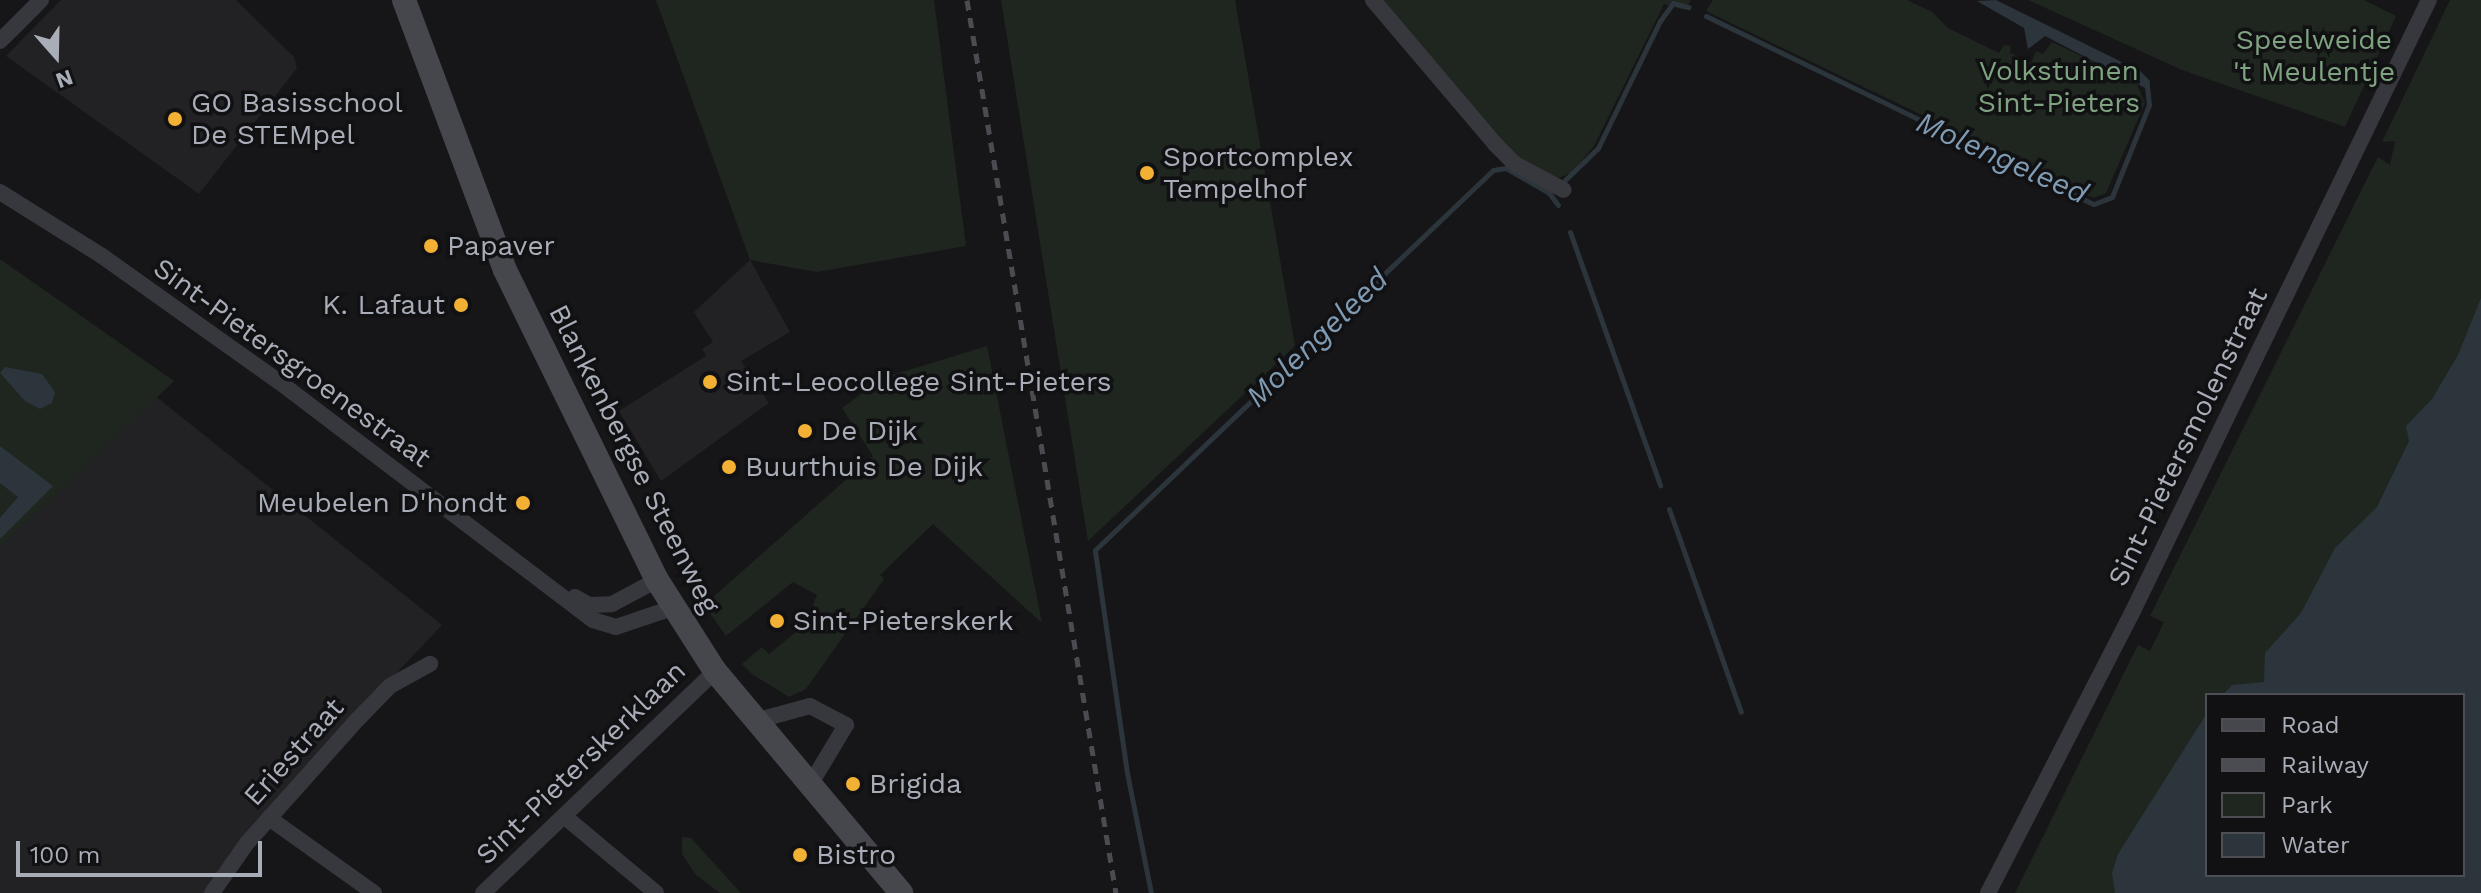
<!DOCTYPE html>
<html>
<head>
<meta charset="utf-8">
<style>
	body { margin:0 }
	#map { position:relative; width:2481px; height:893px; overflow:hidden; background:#161618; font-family:"Work Sans",sans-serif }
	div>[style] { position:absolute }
	.built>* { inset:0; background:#222225 }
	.green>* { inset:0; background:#1e261f }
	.water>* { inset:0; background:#2c353c }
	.stream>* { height:5px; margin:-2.5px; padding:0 2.5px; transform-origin:2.5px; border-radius:2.5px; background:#2c353c }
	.minor>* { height:16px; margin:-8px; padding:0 8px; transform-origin:8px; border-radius:8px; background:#37383d }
	.secondary>* { height:24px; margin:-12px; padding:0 12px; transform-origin:12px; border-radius:12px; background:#45474d }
	.rail>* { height:5px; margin-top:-2.5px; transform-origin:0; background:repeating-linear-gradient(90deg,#4a4c52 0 10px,transparent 0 18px) }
	.dots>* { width:22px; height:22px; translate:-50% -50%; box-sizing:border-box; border:4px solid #111113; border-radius:50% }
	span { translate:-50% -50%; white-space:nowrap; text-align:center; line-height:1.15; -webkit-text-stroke:7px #111113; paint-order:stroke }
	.park-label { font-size:28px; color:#7fa381 }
	.poi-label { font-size:28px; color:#a8adb8 }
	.left { translate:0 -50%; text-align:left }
	.right { translate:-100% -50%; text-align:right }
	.street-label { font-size:28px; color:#a8adb8 }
	.water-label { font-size:30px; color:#7f9bb3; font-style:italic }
	.legend { position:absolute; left:2205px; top:693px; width:260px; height:184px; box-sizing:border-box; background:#111113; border:2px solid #4d4f55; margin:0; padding:10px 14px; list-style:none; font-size:24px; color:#a8adb8 }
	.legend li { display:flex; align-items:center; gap:16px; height:40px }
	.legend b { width:40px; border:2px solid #4d4f55 }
	.north { position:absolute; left:16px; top:16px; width:80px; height:80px; -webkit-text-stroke:6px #111113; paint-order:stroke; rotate:160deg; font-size:22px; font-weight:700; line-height:32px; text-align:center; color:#a8adb8 }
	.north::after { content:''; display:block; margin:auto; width:28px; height:36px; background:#a8adb8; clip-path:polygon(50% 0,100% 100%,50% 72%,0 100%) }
	.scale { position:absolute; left:16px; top:841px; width:246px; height:36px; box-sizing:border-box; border:4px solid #a8adb8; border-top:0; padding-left:10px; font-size:24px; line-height:28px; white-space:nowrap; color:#a8adb8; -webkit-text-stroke:6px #111113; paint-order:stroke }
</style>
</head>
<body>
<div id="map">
	<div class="built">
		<i style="clip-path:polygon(61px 0,236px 0,294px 57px,297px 68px,199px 194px,6px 56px)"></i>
		<i style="clip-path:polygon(750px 260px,790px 332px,741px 361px,769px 403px,661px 481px,619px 411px,706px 356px,702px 349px,713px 342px,694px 312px)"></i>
		<i style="clip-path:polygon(154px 395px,442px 625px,264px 814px,206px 893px,0 893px,0 548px)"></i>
	</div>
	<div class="green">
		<i style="clip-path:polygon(656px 0,934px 0,966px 246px,817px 272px,750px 260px)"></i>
		<i style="clip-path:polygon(1001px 0,1235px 0,1295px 346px,1088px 541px)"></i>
		<i style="clip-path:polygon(1380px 0,1691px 0,1685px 10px,1664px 4px,1594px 146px,1571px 173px,1558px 178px,1519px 160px)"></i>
		<i style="clip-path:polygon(1713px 0,1907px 0,1932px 12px,1948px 28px,1999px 53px,2004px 45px,2011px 46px,2010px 53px,2031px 63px,2036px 51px,2043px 54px,2052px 42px,2136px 82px,2145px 103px,2106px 193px,2094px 198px,1706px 11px)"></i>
		<i style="clip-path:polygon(2028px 0,2364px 0,2396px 16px,2345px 127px,2182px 70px)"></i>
		<i style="clip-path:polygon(evenodd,2450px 0,2481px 0,2481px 893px,2015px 893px,2138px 645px,2150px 651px,2164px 622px,2150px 616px,2378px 157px,2390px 165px,2395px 141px,2382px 142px,2450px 0,2207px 695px,2463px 695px,2463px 875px,2207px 875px,2207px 695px)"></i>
		<i style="clip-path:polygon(0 259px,174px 381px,0 548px)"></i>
		<i style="clip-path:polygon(987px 346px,1042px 623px,933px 524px,880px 575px,884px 579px,806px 689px,789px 697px,752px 674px,742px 664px,762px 647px,769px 654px,819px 613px,813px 605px,817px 595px,793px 582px,726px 636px,704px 605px,873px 456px,842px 408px,883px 378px)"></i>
		<i style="clip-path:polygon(682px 837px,691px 838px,741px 893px,720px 893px,696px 875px,682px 854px)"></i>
	</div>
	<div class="water">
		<i style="clip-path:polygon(1996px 0,2140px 71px,2150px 81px,2149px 90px,2045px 36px,2028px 49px,2024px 28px,1977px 1px)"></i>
		<i style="clip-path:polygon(2481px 298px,2481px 893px,2115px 893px,2112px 873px,2118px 854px,2207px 713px,2207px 875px,2463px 875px,2463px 695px,2223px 695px,2232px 685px,2264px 682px,2265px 653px,2301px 613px,2335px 548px,2377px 507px,2409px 441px,2406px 426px,2432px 399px,2458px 355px)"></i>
		<i style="clip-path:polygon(5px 367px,42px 374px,55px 392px,52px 403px,40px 409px,25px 401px,0 373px)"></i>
		<i style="clip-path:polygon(0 446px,53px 486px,0 539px,0 518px,18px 497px,0 483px)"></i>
	</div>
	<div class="stream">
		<i style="left:1706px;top:16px;width:431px;rotate:25.9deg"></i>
		<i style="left:2094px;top:204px;width:19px;rotate:-21deg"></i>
		<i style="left:2112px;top:197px;width:99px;rotate:-68.1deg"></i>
		<i style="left:2149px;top:105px;width:20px;rotate:-96deg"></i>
		<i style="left:1563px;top:182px;width:49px;rotate:-44.2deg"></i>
		<i style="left:1598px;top:148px;width:141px;rotate:-64deg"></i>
		<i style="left:1660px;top:21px;width:22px;rotate:-54deg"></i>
		<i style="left:1673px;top:3px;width:16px;rotate:15deg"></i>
		<i style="left:1570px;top:232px;width:269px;rotate:70.4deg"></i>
		<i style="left:1669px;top:509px;width:215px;rotate:70.5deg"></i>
		<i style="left:1151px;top:893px;width:122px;rotate:-101.3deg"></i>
		<i style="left:1127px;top:773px;width:225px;rotate:-98.2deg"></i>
		<i style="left:1095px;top:550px;width:550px;rotate:-43.67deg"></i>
		<i style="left:1493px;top:170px;width:13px;rotate:-9deg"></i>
		<i style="left:1506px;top:168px;width:50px;rotate:30.2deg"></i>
		<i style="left:1549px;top:193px;width:15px;rotate:53deg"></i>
	</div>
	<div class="minor">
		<i style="left:1373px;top:0;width:189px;rotate:49.7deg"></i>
		<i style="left:1495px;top:144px;width:28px;rotate:45deg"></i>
		<i style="left:1515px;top:164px;width:55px;rotate:28deg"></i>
		<i style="left:0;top:41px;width:58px;rotate:-45deg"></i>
		<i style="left:0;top:192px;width:120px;rotate:32.1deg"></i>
		<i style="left:102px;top:256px;width:216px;rotate:35.4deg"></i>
		<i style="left:278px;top:381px;width:395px;rotate:37.2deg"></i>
		<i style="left:593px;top:620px;width:24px;rotate:17deg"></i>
		<i style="left:616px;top:627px;width:59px;rotate:-18.7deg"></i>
		<i style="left:575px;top:597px;width:16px;rotate:30deg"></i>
		<i style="left:589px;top:605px;width:23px;rotate:-2deg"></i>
		<i style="left:612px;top:604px;width:51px;rotate:-28.1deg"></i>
		<i style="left:755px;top:721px;width:57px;rotate:-15.3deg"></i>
		<i style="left:810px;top:706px;width:41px;rotate:27.8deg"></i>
		<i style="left:846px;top:725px;width:70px;rotate:121deg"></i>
		<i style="left:564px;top:816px;width:120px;rotate:39.9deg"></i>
		<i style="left:269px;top:818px;width:129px;rotate:35.5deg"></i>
		<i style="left:212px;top:893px;width:61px;rotate:-55deg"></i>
		<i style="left:247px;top:843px;width:166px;rotate:-48.2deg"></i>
		<i style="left:358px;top:719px;width:46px;rotate:-45.9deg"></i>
		<i style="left:390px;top:686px;width:46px;rotate:-28.8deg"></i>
		<i style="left:483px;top:893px;width:321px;rotate:-43.7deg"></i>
		<i style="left:1988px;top:893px;width:313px;rotate:-62.8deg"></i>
		<i style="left:2131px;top:615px;width:683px;rotate:-64.15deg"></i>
	</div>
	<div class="secondary">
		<i style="left:404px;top:0;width:288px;rotate:69.5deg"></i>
		<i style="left:505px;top:270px;width:345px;rotate:63.9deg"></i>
		<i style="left:657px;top:580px;width:108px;rotate:57.5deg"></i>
		<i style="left:715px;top:671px;width:290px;rotate:50deg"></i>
	</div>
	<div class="rail">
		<i style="left:967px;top:0;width:905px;rotate:80.53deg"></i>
	</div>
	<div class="dots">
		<i style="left:175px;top:119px;background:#f2b134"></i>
		<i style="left:1147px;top:173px;background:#f2b134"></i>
		<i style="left:431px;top:246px;background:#f2b134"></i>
		<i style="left:461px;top:305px;background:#f2b134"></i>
		<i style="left:710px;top:382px;background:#f2b134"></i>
		<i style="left:805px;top:431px;background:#f2b134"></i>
		<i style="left:729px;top:467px;background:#f2b134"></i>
		<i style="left:523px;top:503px;background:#f2b134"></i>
		<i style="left:777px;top:621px;background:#f2b134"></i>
		<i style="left:853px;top:784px;background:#f2b134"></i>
		<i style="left:800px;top:855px;background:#f2b134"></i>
	</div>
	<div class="park-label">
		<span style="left:2314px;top:56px">Speelweide<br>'t Meulentje</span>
		<span style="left:2059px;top:87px">Volkstuinen<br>Sint-Pieters</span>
	</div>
	<div class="poi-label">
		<span class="left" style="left:191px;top:119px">GO Basisschool<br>De STEMpel</span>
		<span class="left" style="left:1163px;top:173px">Sportcomplex<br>Tempelhof</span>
		<span class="left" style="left:447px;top:246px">Papaver</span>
		<span class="right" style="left:445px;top:305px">K. Lafaut</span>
		<span class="left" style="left:726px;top:382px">Sint-Leocollege Sint-Pieters</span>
		<span class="left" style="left:821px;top:431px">De Dijk</span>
		<span class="left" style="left:745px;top:467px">Buurthuis De Dijk</span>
		<span class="right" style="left:507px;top:503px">Meubelen D'hondt</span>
		<span class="left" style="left:793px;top:621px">Sint-Pieterskerk</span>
		<span class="left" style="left:869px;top:784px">Brigida</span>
		<span class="left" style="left:816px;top:855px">Bistro</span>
	</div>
	<div class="street-label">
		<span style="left:292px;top:363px;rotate:36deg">Sint-Pietersgroenestraat</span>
		<span style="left:2188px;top:437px;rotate:-64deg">Sint-Pietersmolenstraat</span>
		<span style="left:634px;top:459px;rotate:63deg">Blankenbergse Steenweg</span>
		<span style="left:294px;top:752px;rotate:-48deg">Eriestraat</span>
		<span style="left:581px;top:763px;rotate:-44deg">Sint-Pieterskerklaan</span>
	</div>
	<div class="water-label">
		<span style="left:2002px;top:158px;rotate:24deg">Molengeleed</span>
		<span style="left:1317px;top:338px;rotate:-44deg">Molengeleed</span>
	</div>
	<ul class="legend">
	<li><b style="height:10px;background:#45474d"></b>Road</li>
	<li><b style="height:10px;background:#4a4c52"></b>Railway</li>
	<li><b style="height:22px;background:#1e261f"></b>Park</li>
	<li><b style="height:22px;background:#2c353c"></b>Water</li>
	</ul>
	<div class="north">N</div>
	<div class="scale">100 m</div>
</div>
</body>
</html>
